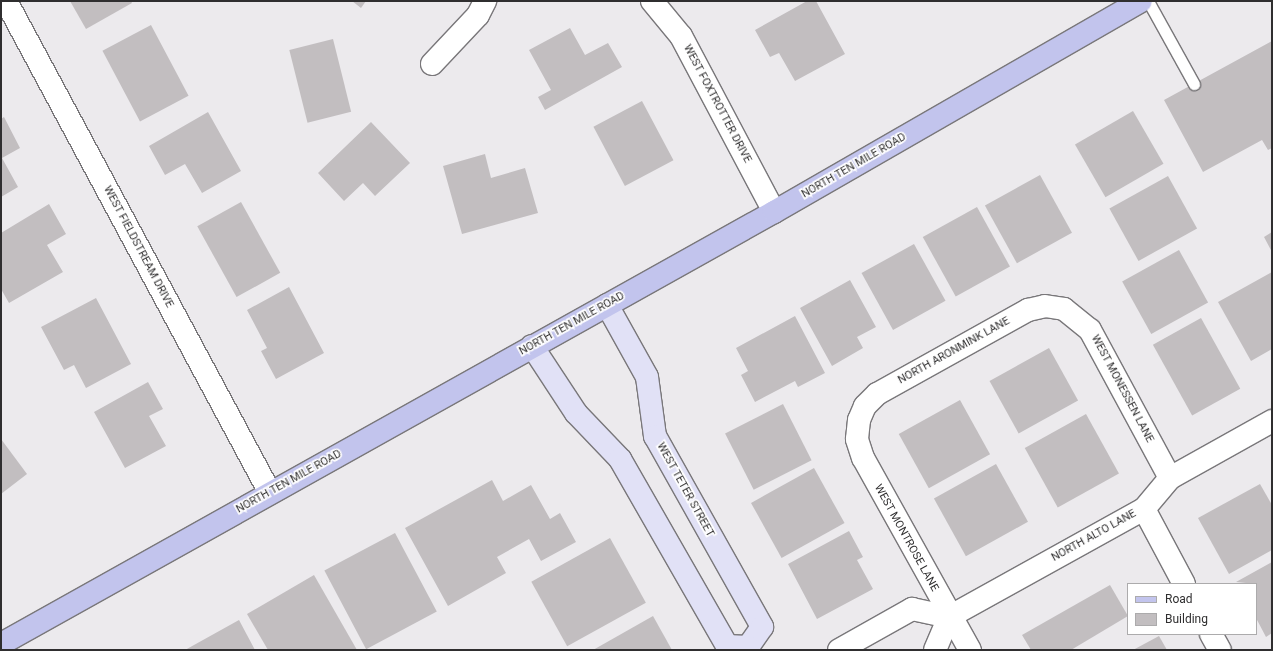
<!DOCTYPE html>
<html>
<head>
<meta charset="utf-8">
<style>
	body { margin:0 }
	#map { position:relative; width:1273px; height:651px; overflow:hidden; background:#eceaed; font-family:Roboto,sans-serif }
	div>[style] { position:absolute }
	.building>* { inset:0; background:#c2bec0; transform-origin:0 0 }
	.roads { filter:drop-shadow(1px 0 #79777a) drop-shadow(-1px 0 #79777a) drop-shadow(0 1px #79777a) drop-shadow(0 -1px #79777a) }
	.lane>* { height:11px; margin:-5.5px; padding:0 5.5px; transform-origin:5.5px; border-radius:5.5px; background:#fff }
	.street>* { height:22px; margin:-11px; padding:0 11px; transform-origin:11px; border-radius:11px; background:#fff }
	.secondary>* { height:22px; margin:-11px; padding:0 11px; transform-origin:11px; border-radius:11px; background:#e1e1f6 }
	.primary>* { height:22px; margin:-11px; padding:0 11px; transform-origin:11px; border-radius:11px; background:#c2c4ed }
	span { translate:-50% -50%; white-space:nowrap; text-align:center; line-height:1.15; -webkit-text-stroke:3.5px #fff; paint-order:stroke }
	.street-label { font-size:11px; color:#2f2e2f }
	.frame { position:absolute; inset:0; border:2px solid #2f2e2f; pointer-events:none }
	.legend { position:absolute; left:1127px; top:583px; width:130px; height:52px; box-sizing:border-box; background:#fff; border:1px solid #acabac; margin:0; padding:5px 7px; list-style:none; font-size:12px; color:#2f2e2f }
	.legend li { display:flex; align-items:center; gap:8px; height:20px }
	.legend b { width:20px; border:1px solid #acabac }
</style>
</head>
<body>
<div id="map">
	<div class="building">
		<i style="clip-path:polygon(70px 1px,131px 1px,132px 3px,86px 29px)"></i>
		<i style="clip-path:polygon(352px 1px,366px 1px,361px 8px)"></i>
		<i style="clip-path:polygon(807px 1px,816px 1px,845px 54px,795px 81px,779px 53px,770px 57px,755px 30px)"></i>
		<i style="left:151px;top:25px;width:80px;height:55px;rotate:62deg"></i>
		<i style="clip-path:polygon(570px 28px,585px 55px,608px 43px,622px 67px,545px 110px,538px 97px,551px 90px,529px 50px)"></i>
		<i style="left:333px;top:39px;width:75px;height:45px;rotate:76deg"></i>
		<i style="clip-path:polygon(1272px 41px,1272px 148px,1268px 150px,1262px 140px,1203px 172px,1164px 100px)"></i>
		<i style="left:642px;top:101px;width:67px;height:55px;rotate:62deg"></i>
		<i style="left:1133px;top:111px;width:61px;height:67px;rotate:60deg"></i>
		<i style="clip-path:polygon(208px 112px,241px 171px,202px 193px,185px 164px,165px 175px,149px 146px)"></i>
		<i style="clip-path:polygon(4px 117px,20px 148px,2px 158px,18px 187px,1px 197px,1px 119px)"></i>
		<i style="clip-path:polygon(371px 122px,410px 163px,375px 196px,363px 183px,344px 201px,318px 173px)"></i>
		<i style="clip-path:polygon(485px 154px,491px 178px,525px 168px,538px 213px,462px 234px,443px 166px)"></i>
		<i style="left:1040px;top:175px;width:66px;height:63px;rotate:61deg"></i>
		<i style="left:1168px;top:176px;width:60px;height:67px;rotate:61deg"></i>
		<i style="left:241px;top:202px;width:81px;height:50px;rotate:61deg"></i>
		<i style="clip-path:polygon(49px 204px,66px 234px,47px 245px,63px 272px,9px 303px,1px 289px,1px 233px)"></i>
		<i style="left:977px;top:207px;width:68px;height:62px;rotate:61deg"></i>
		<i style="clip-path:polygon(1272px 232px,1272px 252px,1264px 237px)"></i>
		<i style="left:914px;top:244px;width:65px;height:60px;rotate:61deg"></i>
		<i style="left:1179px;top:250px;width:60px;height:65px;rotate:61deg"></i>
		<i style="clip-path:polygon(1272px 272px,1272px 349px,1251px 361px,1218px 302px)"></i>
		<i style="clip-path:polygon(850px 280px,876px 327px,857px 337px,863px 348px,832px 366px,800px 308px)"></i>
		<i style="clip-path:polygon(289px 287px,324px 353px,276px 379px,261px 351px,267px 348px,247px 310px)"></i>
		<i style="clip-path:polygon(96px 298px,131px 364px,86px 388px,74px 365px,64px 370px,41px 327px)"></i>
		<i style="clip-path:polygon(795px 316px,825px 373px,798px 387px,795px 381px,755px 402px,741px 375px,748px 371px,736px 348px)"></i>
		<i style="left:1201px;top:318px;width:81px;height:55px;rotate:61deg"></i>
		<i style="left:1049px;top:348px;width:60px;height:68px;rotate:61deg"></i>
		<i style="clip-path:polygon(148px 382px,163px 409px,149px 416px,166px 446px,125px 468px,94px 412px)"></i>
		<i style="left:960px;top:400px;width:62px;height:70px;rotate:61deg"></i>
		<i style="left:783px;top:404px;width:63px;height:65px;rotate:63deg"></i>
		<i style="left:1086px;top:414px;width:68px;height:70px;rotate:61deg"></i>
		<i style="clip-path:polygon(1px 439px,27px 474px,1px 494px)"></i>
		<i style="left:996px;top:464px;width:66px;height:71px;rotate:61deg"></i>
		<i style="left:814px;top:468px;width:63px;height:72px;rotate:61deg"></i>
		<i style="clip-path:polygon(492px 480px,503px 501px,531px 485px,550px 519px,560px 513px,576px 542px,541px 561px,529px 539px,497px 557px,506px 573px,448px 606px,405px 528px)"></i>
		<i style="clip-path:polygon(1260px 484px,1272px 505px,1272px 550px,1229px 574px,1198px 518px)"></i>
		<i style="clip-path:polygon(849px 531px,863px 557px,857px 560px,873px 589px,817px 619px,788px 564px)"></i>
		<i style="left:395px;top:533px;width:89px;height:80px;rotate:62deg"></i>
		<i style="left:610px;top:538px;width:74px;height:90px;rotate:61deg"></i>
		<i style="clip-path:polygon(1272px 562px,1272px 633px,1266px 637px,1256px 618px,1256px 584px,1236px 582px)"></i>
		<i style="clip-path:polygon(314px 575px,357px 650px,268px 650px,247px 614px)"></i>
		<i style="clip-path:polygon(1110px 585px,1128px 616px,1071px 650px,1031px 650px,1022px 635px)"></i>
		<i style="clip-path:polygon(653px 616px,672px 650px,593px 650px)"></i>
		<i style="clip-path:polygon(239px 620px,255px 650px,185px 650px)"></i>
		<i style="clip-path:polygon(1159px 636px,1167px 650px,1133px 650px)"></i>
	</div>
	<div class="roads">
		<div class="lane">
			<i style="left:1148px;top:1px;width:95px;rotate:61deg"></i>
		</div>
		<div class="street">
			<i style="left:6px;top:1px;width:558px;rotate:61.78deg"></i>
			<i style="left:652px;top:1px;width:45px;rotate:50.4deg"></i>
			<i style="left:681px;top:36px;width:199px;rotate:62.1deg"></i>
			<i style="left:432px;top:64px;width:67px;rotate:-46.8deg"></i>
			<i style="left:478px;top:15px;width:16px;rotate:-63deg"></i>
			<i style="left:1144px;top:509px;width:85px;rotate:61.9deg"></i>
			<i style="left:949px;top:617px;width:223px;rotate:-29deg"></i>
			<i style="left:1144px;top:509px;width:40px;rotate:-50deg"></i>
			<i style="left:1170px;top:478px;width:117px;rotate:-29.2deg"></i>
			<i style="left:1211px;top:634px;width:18px;rotate:61deg"></i>
			<i style="left:839px;top:650px;width:84px;rotate:-29.3deg"></i>
			<i style="left:912px;top:609px;width:38px;rotate:12deg"></i>
			<i style="left:949px;top:617px;width:36px;rotate:113deg"></i>
			<i style="left:970px;top:650px;width:220px;rotate:-119.1deg"></i>
			<i style="left:863px;top:458px;width:20px;rotate:-108deg"></i>
			<i style="left:857px;top:439px;width:19px;rotate:-84deg"></i>
			<i style="left:859px;top:420px;width:15px;rotate:-67deg"></i>
			<i style="left:865px;top:406px;width:17px;rotate:-45deg"></i>
			<i style="left:877px;top:394px;width:173px;rotate:-29.1deg"></i>
			<i style="left:1028px;top:310px;width:17px;rotate:-13deg"></i>
			<i style="left:1045px;top:306px;width:19px;rotate:9deg"></i>
			<i style="left:1064px;top:309px;width:33px;rotate:39deg"></i>
			<i style="left:1090px;top:330px;width:168px;rotate:61.6deg"></i>
		</div>
		<div class="secondary">
			<i style="left:607px;top:305px;width:82px;rotate:60.9deg"></i>
			<i style="left:647px;top:377px;width:60px;rotate:82.3deg"></i>
			<i style="left:655px;top:436px;width:219px;rotate:60.7deg"></i>
			<i style="left:762px;top:627px;width:24px;rotate:125deg"></i>
			<i style="left:532px;top:346px;width:80px;rotate:56.7deg"></i>
			<i style="left:576px;top:413px;width:64px;rotate:46.3deg"></i>
			<i style="left:620px;top:459px;width:215px;rotate:60.2deg"></i>
			<i style="left:727px;top:646px;width:21px;rotate:3deg"></i>
		</div>
		<div class="primary">
			<i style="left:1px;top:644px;width:886px;rotate:-29.2deg"></i>
			<i style="left:774px;top:212px;width:423px;rotate:-29.9deg"></i>
		</div>
	</div>
	<div class="street-label">
		<span style="left:717px;top:104px;rotate:62deg">WEST FOXTROTTER DRIVE</span>
		<span style="left:854px;top:166px;rotate:-30deg">NORTH TEN MILE ROAD</span>
		<span style="left:138px;top:247px;rotate:62deg">WEST FIELDSTREAM DRIVE</span>
		<span style="left:572px;top:324px;rotate:-29deg">NORTH TEN MILE ROAD</span>
		<span style="left:954px;top:351px;rotate:-29deg">NORTH ARONMINK LANE</span>
		<span style="left:1122px;top:389px;rotate:62deg">WEST MONESSEN LANE</span>
		<span style="left:289px;top:482px;rotate:-29deg">NORTH TEN MILE ROAD</span>
		<span style="left:685px;top:490px;rotate:61deg">WEST TETER STREET</span>
		<span style="left:1094px;top:536px;rotate:-29deg">NORTH ALTO LANE</span>
		<span style="left:906px;top:538px;rotate:61deg">WEST MONTROSE LANE</span>
	</div>
	<div class="frame"></div>
	<ul class="legend">
	<li><b style="height:5px;background:#c2c4ed"></b>Road</li>
	<li><b style="height:11px;background:#c2bec0"></b>Building</li>
	</ul>
</div>
</body>
</html>
